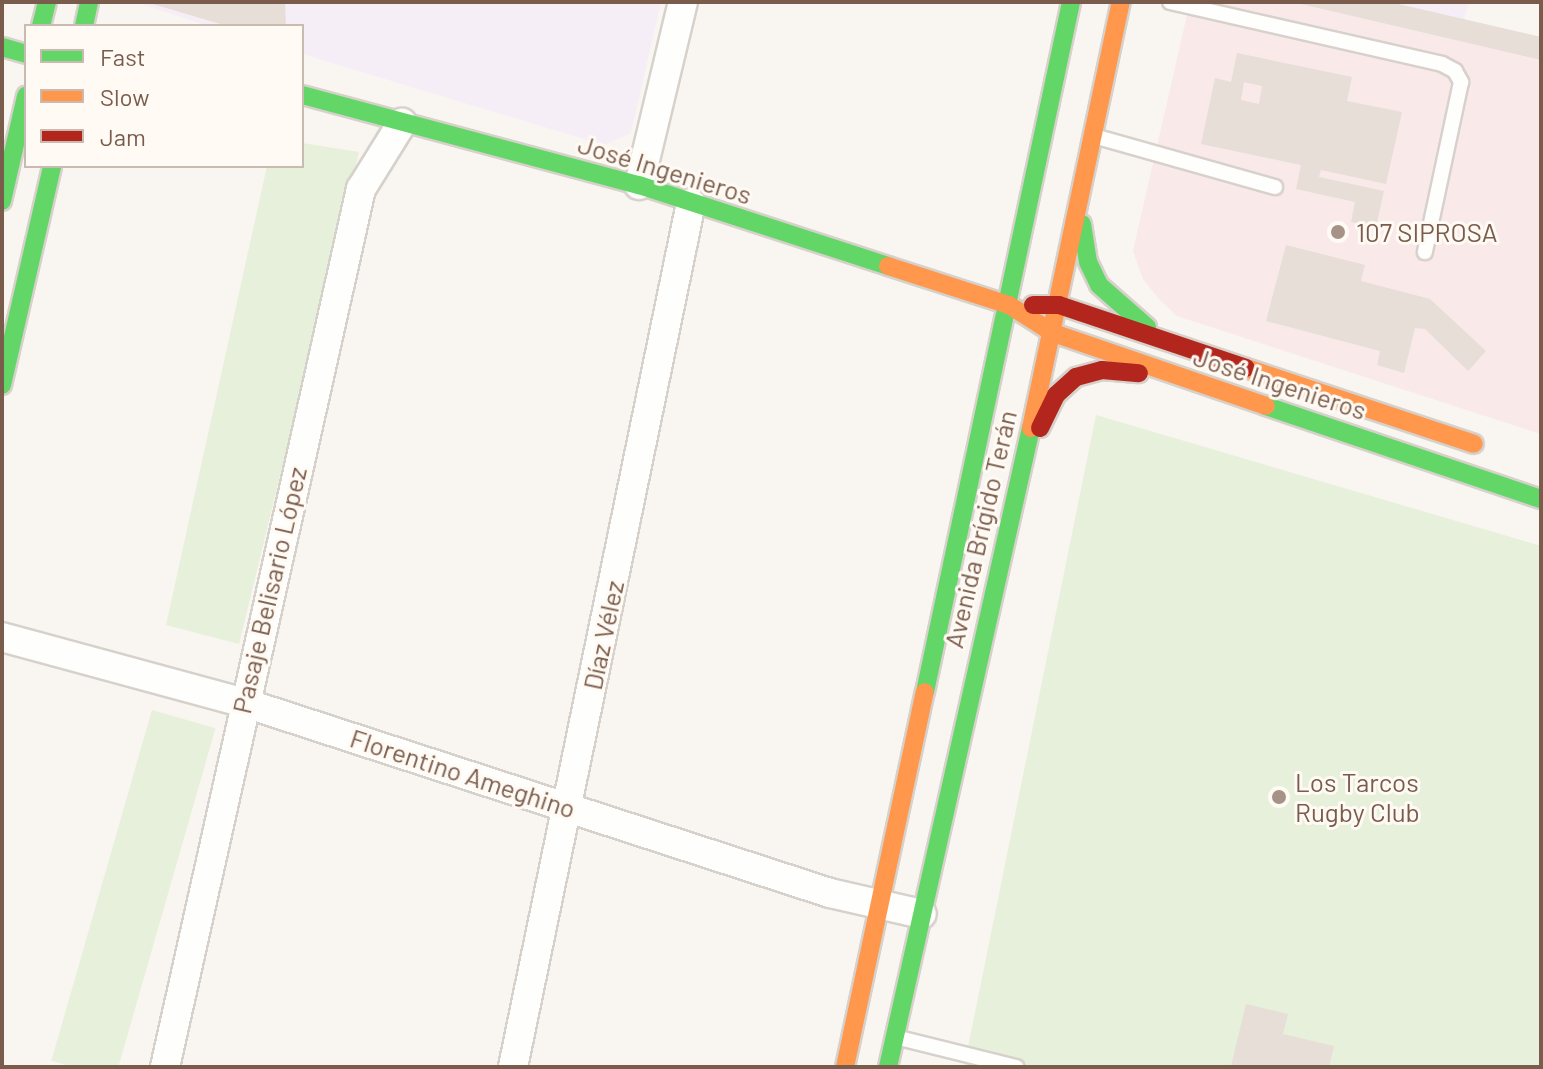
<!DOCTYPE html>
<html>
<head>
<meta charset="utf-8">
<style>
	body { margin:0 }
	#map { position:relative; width:1543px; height:1069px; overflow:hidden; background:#f9f5f0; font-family:Barlow,sans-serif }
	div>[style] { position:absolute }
	.education>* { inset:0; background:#f6eef6 }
	.medical>* { inset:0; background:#fae9e9 }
	.green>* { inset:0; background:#e7f0db; transform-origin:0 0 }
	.building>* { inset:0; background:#e6ded7 }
	.roads { filter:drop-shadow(2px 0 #d7d1cb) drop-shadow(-2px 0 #d7d1cb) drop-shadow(0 2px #d7d1cb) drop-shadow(0 -2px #d7d1cb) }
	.lane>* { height:14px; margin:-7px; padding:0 7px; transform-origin:7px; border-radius:7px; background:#fefefd }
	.street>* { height:28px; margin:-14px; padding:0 14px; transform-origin:14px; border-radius:14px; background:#fefefd }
	.fast>* { height:18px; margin:-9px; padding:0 9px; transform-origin:9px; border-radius:9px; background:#63d668 }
	.slow>* { height:18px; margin:-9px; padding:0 9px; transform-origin:9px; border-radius:9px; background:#ff974d }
	.jam>* { height:18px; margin:-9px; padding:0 9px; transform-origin:9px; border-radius:9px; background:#b3261e }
	.dots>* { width:22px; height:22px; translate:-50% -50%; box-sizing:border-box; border:4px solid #fffaf3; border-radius:50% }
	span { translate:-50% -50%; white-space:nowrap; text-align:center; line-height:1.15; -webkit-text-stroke:6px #fffaf3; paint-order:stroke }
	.street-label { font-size:26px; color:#7a5c4d }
	.poi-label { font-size:26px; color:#7a5c4d }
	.left { translate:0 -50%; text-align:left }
	.frame { position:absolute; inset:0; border:4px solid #7a5c4d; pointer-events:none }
	.legend { position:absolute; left:24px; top:24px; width:280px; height:144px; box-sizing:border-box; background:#fffaf3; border:2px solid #cabbb1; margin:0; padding:10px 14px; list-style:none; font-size:24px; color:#7a5c4d }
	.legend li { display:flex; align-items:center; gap:16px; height:40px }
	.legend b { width:40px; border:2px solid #cabbb1 }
</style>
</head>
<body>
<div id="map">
	<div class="education">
		<i style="clip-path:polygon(135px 2px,661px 2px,631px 133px,604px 145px,302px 54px,302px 26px,208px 26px)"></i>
		<i style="clip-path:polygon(1384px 2px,1469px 2px,1464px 20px)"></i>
	</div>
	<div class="medical">
		<i style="clip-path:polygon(1190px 2px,1343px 2px,1541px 49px,1541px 434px,1177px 316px,1159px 299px,1143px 279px,1133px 251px)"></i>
	</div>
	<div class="green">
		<i style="clip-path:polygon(302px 143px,359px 152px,239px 644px,166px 625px,267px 166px,302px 166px)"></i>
		<i style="clip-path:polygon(1096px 415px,1541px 546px,1541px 1067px,964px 1067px)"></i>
		<i style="left:152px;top:710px;width:66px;height:365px;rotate:16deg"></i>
	</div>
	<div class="building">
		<i style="clip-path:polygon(146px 2px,285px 2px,286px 26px,227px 26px)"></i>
		<i style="clip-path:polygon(1390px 2px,1541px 37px,1541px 60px,1297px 3px)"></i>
		<i style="clip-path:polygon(evenodd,1237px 53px,1352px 77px,1347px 101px,1402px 112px,1386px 184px,1321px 170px,1319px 177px,1384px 191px,1376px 227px,1351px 222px,1355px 202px,1296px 189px,1301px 165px,1201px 144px,1215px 78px,1231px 82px,1237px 53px,1244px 82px,1262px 86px,1259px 104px,1241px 100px,1244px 82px)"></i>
		<i style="clip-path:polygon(1286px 245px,1365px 265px,1361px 281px,1430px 299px,1486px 351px,1468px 371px,1425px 329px,1415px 328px,1404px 373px,1377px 365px,1380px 351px,1266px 321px)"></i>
		<i style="clip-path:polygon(1246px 1004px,1288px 1014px,1283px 1034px,1334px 1046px,1329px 1067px,1231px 1066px)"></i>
	</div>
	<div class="roads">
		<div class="lane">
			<i style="left:1170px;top:2px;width:279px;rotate:12.8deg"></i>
			<i style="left:1442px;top:64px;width:15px;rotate:28deg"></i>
			<i style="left:1455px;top:71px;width:13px;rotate:61deg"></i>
			<i style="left:1461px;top:82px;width:174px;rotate:102deg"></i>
			<i style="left:1097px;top:137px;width:185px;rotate:15.7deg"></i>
			<i style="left:899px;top:1038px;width:121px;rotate:13.9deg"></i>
		</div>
		<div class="street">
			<i style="left:639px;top:185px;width:188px;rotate:-76.5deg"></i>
			<i style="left:2px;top:637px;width:249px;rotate:15.2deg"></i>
			<i style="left:242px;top:702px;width:618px;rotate:18deg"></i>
			<i style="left:830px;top:893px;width:94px;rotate:12.9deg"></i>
			<i style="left:165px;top:1067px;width:900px;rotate:-77.42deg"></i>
			<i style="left:361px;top:189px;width:78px;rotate:-58.2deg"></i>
			<i style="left:513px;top:1067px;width:882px;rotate:-78.36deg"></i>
		</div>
		<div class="fast">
			<i style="left:41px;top:26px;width:25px;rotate:-76deg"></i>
			<i style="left:84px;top:26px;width:25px;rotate:-78deg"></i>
			<i style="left:2px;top:47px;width:25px;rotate:16deg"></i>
			<i style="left:302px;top:95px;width:349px;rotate:15deg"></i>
			<i style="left:639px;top:185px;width:262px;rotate:18deg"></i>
			<i style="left:2px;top:201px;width:108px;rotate:-77.1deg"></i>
			<i style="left:1082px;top:224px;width:38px;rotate:81deg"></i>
			<i style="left:1088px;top:262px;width:25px;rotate:64deg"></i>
			<i style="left:1099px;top:285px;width:64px;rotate:41.2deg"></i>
			<i style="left:2px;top:385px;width:225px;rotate:-77.1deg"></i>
			<i style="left:1266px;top:406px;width:290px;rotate:18.7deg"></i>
			<i style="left:925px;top:692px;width:705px;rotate:-78.05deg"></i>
			<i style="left:888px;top:1067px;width:655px;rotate:-77.39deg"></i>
		</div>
		<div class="slow">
			<i style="left:888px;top:266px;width:127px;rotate:17.9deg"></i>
			<i style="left:1009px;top:305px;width:52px;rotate:32.5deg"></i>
			<i style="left:1053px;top:333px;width:225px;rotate:18.9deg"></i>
			<i style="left:1246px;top:368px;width:240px;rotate:18.4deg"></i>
			<i style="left:1031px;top:428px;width:435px;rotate:-78.1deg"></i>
			<i style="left:845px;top:1067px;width:383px;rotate:-78deg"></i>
		</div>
		<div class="jam">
			<i style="left:1033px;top:305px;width:26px"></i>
			<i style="left:1059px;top:305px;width:197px;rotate:18.6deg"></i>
			<i style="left:1040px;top:428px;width:37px;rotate:-64deg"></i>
			<i style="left:1056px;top:395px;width:27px;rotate:-42deg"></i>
			<i style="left:1076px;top:377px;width:27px;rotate:-15deg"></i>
			<i style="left:1102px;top:370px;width:37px;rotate:5deg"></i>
		</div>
	</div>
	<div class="dots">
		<i style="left:1338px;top:232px;background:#a69286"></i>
		<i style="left:1279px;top:797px;background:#a69286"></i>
	</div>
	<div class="street-label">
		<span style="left:665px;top:169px;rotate:17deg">José Ingenieros</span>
		<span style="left:1280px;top:383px;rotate:18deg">José Ingenieros</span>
		<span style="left:980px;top:529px;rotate:-77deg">Avenida Brígido Terán</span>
		<span style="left:269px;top:590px;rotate:-77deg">Pasaje Belisario López</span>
		<span style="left:603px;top:635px;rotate:-78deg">Díaz Vélez</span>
		<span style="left:463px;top:773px;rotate:18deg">Florentino Ameghino</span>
	</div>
	<div class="poi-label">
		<span class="left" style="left:1356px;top:232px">107 SIPROSA</span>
		<span class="left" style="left:1295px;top:797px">Los Tarcos<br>Rugby Club</span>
	</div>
	<div class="frame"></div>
	<ul class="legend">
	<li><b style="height:10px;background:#63d668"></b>Fast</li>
	<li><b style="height:10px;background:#ff974d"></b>Slow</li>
	<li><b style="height:10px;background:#b3261e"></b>Jam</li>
	</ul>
</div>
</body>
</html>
